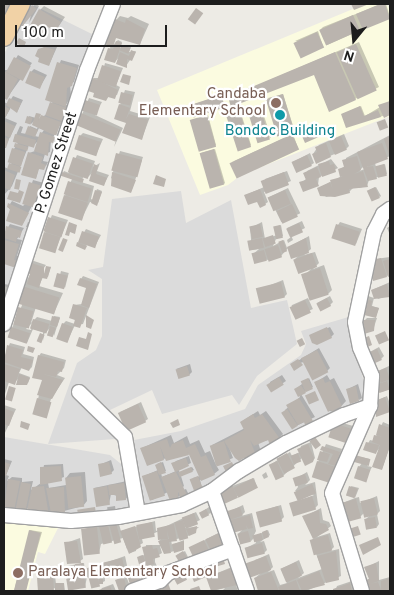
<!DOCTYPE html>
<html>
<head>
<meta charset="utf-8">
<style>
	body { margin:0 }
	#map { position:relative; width:394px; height:595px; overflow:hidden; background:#edebe5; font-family:Overpass,sans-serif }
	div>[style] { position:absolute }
	.residential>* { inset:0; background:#dbdbdb }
	.education>* { inset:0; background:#fbfbe0 }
	.shadow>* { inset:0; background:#0003; transform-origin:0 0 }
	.building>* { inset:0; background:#bab4ae; transform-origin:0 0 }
	.roads { filter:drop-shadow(1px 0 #a1a1a1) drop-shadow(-1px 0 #a1a1a1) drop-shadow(0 1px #a1a1a1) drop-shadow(0 -1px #a1a1a1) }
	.minor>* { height:14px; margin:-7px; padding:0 7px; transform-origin:7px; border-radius:7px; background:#fff }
	.major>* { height:18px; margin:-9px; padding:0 9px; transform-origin:9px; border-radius:9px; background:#f1d2a6 }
	.dots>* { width:14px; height:14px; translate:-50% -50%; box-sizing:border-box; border:2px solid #fff; border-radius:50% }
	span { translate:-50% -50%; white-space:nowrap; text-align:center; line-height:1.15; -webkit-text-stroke:4.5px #fff; paint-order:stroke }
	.education-label { font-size:15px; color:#785e54 }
	.right { translate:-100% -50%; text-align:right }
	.left { translate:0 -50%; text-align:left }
	.culture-label { font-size:15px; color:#0d838f }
	.street-label { font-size:15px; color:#1d1d1d }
	.frame { position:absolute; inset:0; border:5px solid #1d1d1d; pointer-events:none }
	.north { position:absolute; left:329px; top:15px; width:50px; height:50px; -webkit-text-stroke:4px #fff; paint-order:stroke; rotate:197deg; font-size:14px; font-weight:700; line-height:20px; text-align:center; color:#1d1d1d }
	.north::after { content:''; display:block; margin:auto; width:18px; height:22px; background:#1d1d1d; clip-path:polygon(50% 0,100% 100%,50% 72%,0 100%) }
	.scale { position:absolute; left:15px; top:25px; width:152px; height:22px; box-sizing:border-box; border:2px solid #1d1d1d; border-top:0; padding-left:6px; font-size:15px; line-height:18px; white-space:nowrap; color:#1d1d1d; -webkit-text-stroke:4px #fff; paint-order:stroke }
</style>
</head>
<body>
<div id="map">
	<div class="residential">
		<i style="clip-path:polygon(31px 4px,96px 36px,10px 288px,4px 286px,4px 54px)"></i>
		<i style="clip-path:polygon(181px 191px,186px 223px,231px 200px,251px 308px,287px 300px,297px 344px,257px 376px,239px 405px,232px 395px,162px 414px,152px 390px,110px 410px,115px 439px,48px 444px,77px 363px,96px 350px,102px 336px,102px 279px,88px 270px,103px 267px,112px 199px)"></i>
		<i style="clip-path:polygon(352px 316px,355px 346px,367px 395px,364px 403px,180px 504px,143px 509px,134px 440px,181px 431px,245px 409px,258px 385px,301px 355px,306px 344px,301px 331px)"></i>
		<i style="clip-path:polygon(4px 437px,110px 455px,126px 468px,132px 512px,101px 517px,4px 514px)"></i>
	</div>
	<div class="education">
		<i style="clip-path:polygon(365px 4px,387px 4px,390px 11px,390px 116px,241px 175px,228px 185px,200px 195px,157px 90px)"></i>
		<i style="clip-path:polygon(4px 519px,60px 524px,45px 554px,38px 552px,28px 591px,4px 591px)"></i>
	</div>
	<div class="shadow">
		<i style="clip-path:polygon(4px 4px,15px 4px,4px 18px)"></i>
		<i style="clip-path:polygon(36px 4px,39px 6px,29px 23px,33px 6px)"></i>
		<i style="clip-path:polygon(381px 4px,386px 4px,390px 17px,327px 45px,320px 30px,323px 27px)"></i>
		<i style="clip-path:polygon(44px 6px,65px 17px,56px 30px,49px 26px,42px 36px,40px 10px)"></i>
		<i style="clip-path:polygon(120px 16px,128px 18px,131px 16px,149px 24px,140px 44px,116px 36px,113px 45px,118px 40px,122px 42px,120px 48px,124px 45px,131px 47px,129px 52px,136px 51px,126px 66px,120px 56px,115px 62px,110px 48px,116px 20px)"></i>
		<i style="clip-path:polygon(318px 31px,323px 46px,295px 41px)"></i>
		<i style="clip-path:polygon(359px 42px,379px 87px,355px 99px,314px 73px,230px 97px)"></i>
		<i style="clip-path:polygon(48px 45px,57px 47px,49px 65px,39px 50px)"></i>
		<i style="clip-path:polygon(18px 55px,32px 63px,7px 98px,4px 96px,4px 70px,9px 70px)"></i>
		<i style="clip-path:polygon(evenodd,61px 60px,79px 65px,74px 82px,70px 84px,71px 96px,66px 105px,71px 106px,51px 141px,50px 152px,45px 154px,43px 161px,48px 162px,46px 166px,41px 168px,40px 163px,36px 178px,29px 153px,35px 151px,38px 141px,33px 146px,29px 145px,12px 186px,4px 195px,4px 167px,9px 169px,12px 162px,14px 149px,19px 141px,16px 135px,20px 126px,23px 127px,21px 133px,27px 134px,30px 126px,37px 129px,40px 121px,36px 125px,36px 119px,31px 124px,29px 116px,36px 118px,38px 113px,39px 119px,47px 114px,53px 101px,47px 99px,61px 60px,39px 128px,44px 130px,39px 137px,35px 136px,39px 128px)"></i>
		<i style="clip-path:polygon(105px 63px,123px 68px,116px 85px,120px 87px,117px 95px,109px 96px,106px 100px,90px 90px,94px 78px,101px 78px)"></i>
		<i style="clip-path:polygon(34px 69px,47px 75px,40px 87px,31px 72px)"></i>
		<i style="clip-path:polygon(125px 90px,135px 92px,130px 111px,150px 117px,142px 138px,127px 122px,120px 105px)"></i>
		<i style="clip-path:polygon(283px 94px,294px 129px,293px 130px,268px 98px)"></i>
		<i style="clip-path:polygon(222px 95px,224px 106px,192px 105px)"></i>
		<i style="clip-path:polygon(13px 96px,23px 100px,17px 112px,11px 107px,5px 118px,17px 123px,5px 147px,4px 102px,8px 104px)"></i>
		<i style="clip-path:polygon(89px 98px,102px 102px,95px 115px,123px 128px,114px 147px,116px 140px,78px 124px)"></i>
		<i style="clip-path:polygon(390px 101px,390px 114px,347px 126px,343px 114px,361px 106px,365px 116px)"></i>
		<i style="clip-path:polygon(261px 107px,271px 137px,270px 138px,250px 111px)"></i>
		<i style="clip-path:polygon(240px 110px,251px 145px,250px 146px,228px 114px)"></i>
		<i style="clip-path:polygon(208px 115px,216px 145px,215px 146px,192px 120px)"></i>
		<i style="clip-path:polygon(306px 124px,309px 129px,318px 126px,321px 134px,300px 127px)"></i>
		<i style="clip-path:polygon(83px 133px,103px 139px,96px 155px,80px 136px)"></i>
		<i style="clip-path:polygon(293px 134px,298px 148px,232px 162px)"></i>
		<i style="clip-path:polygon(344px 134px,349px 146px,346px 149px,330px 156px,313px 154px,319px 145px)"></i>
		<i style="clip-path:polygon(evenodd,390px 135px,390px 156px,375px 163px,376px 167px,385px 164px,387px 174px,369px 180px,367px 186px,359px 188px,358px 183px,349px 192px,326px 197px,319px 188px,342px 176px,339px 170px,345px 166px,346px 158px,390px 135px,369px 165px,365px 169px,359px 171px,364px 166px,369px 165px)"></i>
		<i style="clip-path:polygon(215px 149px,225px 183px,224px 184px,201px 153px)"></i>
		<i style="clip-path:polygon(120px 151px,143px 157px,131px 192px,111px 178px)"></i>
		<i style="clip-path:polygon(310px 153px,314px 163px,311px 165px,293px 162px)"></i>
		<i style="clip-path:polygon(77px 155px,95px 161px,93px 167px,100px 163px,97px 171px,109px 175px,104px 184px,93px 172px,88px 177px,85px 173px,81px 182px,94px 186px,91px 199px,93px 200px,97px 189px,102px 191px,98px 203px,90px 202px,81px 220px,65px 196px,72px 179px,62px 175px,64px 171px,69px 173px)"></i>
		<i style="clip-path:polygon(331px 159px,338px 168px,319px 177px,318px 185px,301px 183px,306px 179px,307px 171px)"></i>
		<i style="clip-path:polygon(287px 171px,291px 181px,264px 192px,268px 202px,265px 204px,246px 195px,264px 187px,265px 179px)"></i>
		<i style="clip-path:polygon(33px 180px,44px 183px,22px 225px,8px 207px,12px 201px,23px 206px,25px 204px)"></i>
		<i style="clip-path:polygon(376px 187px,381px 196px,380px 197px,370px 190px)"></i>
		<i style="left:288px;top:188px;width:28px;height:21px;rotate:64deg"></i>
		<i style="clip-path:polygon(52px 215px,68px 220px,55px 251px,45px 232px)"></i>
		<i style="clip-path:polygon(302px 221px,305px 228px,291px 235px,293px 240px,288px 243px,287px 240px,291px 237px,287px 228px)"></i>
		<i style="clip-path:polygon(28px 222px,32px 223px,30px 228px,26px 227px)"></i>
		<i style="clip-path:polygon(262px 222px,265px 239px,280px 234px,275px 227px,281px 225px,283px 236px,276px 239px,273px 246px,284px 240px,287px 248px,309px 236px,311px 249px,304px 255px,315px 252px,319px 263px,313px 269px,324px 265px,332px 290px,328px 294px,304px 276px,312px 268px,294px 260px,300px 254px,288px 248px,281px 256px,267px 260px,253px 254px,259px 249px,252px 250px,250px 228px)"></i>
		<i style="clip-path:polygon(340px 222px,362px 229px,356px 244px,338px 225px)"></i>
		<i style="clip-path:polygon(10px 224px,24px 228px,17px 239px,22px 240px,17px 256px,21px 257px,15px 266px,4px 263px,4px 234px)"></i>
		<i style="clip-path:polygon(390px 226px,390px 235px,387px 228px)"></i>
		<i style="clip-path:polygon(86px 229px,101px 235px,95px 246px,87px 244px,86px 247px,78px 243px)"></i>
		<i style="clip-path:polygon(390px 257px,390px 275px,374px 279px,375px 259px)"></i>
		<i style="clip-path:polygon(evenodd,31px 260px,46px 265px,41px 272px,46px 274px,51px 266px,48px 277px,43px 277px,39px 286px,63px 293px,54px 313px,36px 307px,31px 323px,37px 317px,52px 321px,54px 316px,60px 317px,54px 336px,51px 327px,44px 334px,43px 341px,43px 332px,33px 329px,27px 343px,12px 328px,23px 303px,23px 287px,31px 273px,25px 271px,31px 260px,34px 321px,31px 330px,26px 329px,34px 321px)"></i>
		<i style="left:61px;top:271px;width:8px;height:15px;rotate:14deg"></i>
		<i style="clip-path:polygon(83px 276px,99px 282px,83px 324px,75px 325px,67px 342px,63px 324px,66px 321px,75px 324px,74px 305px,82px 304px,88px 287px,81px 279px)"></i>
		<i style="clip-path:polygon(283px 280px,287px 294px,284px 297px,258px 290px)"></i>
		<i style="clip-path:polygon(390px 282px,390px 295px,378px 299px,372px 290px)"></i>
		<i style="clip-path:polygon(4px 284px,10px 285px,4px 306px)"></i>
		<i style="clip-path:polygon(330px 296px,333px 302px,330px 305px,317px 303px)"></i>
		<i style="clip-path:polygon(368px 296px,374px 298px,372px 306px,379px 308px,376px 316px,366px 299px)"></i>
		<i style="left:308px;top:298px;width:12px;height:18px;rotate:66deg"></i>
		<i style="clip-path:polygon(367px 318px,377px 318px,373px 330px,364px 321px)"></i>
		<i style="clip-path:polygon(330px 327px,334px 334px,331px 337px,312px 335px)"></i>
		<i style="clip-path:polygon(10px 343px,25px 347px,23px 354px,34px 357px,32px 367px,29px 370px,22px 367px,19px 373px,30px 377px,28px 383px,19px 378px,14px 383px,9px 382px,4px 397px,4px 358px)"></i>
		<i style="clip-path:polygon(379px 347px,384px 356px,381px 359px,368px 353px)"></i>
		<i style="clip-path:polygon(319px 348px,330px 368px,327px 371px,304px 362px,291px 365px)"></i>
		<i style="clip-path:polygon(41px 353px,66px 360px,64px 368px,57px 375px,65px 378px,51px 399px,45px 417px,38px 399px,43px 379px,39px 356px)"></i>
		<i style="clip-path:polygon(190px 364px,192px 372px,189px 375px,176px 369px)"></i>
		<i style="clip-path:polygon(389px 366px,390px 389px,381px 392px,378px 371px)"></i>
		<i style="clip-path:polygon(282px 375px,286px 381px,271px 391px,270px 382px)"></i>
		<i style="clip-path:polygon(327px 375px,330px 380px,334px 378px,346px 401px,336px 412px,329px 411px,315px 383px)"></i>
		<i style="clip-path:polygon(309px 378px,313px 387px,301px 394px,315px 417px,292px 428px,285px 410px,300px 397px,296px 389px)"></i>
		<i style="clip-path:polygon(358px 384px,362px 398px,359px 400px,348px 389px)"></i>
		<i style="clip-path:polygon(387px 396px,390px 404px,389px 411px,376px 401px)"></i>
		<i style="clip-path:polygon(141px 402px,148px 419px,145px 421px,120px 412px)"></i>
		<i style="clip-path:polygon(4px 405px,16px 409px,4px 435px)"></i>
		<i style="clip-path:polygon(258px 411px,260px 415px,266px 411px,283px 434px,279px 438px,258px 442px,261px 452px,244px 456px,229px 447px,233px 458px,216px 465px,219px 470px,214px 474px,200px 480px,202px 488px,193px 478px,200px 476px,192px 453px,163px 459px,142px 448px,171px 435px,174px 443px,187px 436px,190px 444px,199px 440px,205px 453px,210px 451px,216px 465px,212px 445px,245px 428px,241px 422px)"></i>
		<i style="clip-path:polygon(336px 421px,353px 426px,346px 441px)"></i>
		<i style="clip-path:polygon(383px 422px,390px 425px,390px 446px,382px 469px,380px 448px,376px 452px,365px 449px,370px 440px,374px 441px)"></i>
		<i style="clip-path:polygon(311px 442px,315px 458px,313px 461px,302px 458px,283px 476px,270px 465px,290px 452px,292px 456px,300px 452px,301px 446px)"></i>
		<i style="clip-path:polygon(326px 444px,342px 449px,333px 478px,318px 462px)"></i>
		<i style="clip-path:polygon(189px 456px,191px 463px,178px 469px,180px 473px,192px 467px,194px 470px,181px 476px,184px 486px,178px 492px,186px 489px,189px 495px,177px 497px,168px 492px,152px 500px,144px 476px,158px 470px,157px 464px,163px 462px,166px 471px,161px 473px,162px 477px,176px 471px,173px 464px,176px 461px)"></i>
		<i style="clip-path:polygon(356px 456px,370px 459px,367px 466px,372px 467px,365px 480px,359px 467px,362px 463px)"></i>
		<i style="clip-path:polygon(4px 459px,12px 461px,6px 475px,9px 476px,7px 481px,12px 477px,22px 478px,22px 482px,33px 481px,31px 490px,41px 483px,44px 465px,63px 464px,64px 477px,48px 483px,49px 488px,66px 485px,66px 478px,70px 473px,85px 472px,87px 501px,83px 506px,49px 515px,29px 507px,25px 511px,5px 508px)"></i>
		<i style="clip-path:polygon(111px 460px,114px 470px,111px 473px,99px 465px)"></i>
		<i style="clip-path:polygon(266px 472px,268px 477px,264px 479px,262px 475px)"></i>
		<i style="clip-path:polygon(307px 472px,310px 480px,305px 485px,315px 482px,318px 505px,315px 508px,292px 505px,314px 495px,295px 491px,298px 487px,295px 479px)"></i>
		<i style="clip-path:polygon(254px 478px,257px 487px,223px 503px,221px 490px)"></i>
		<i style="clip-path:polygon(127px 481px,128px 496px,126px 499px,111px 494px,109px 504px,94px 488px)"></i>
		<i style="clip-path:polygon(351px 486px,359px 488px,355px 498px,359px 497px,360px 503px,377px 496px,380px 511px,377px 514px,379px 524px,377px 527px,365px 520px,370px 515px,364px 513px,360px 517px,340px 504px,355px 498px)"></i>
		<i style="clip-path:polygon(213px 504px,216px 512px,208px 514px,202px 512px)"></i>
		<i style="clip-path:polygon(243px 505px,245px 512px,241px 516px,252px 513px,256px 531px,253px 537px,268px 530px,270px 535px,260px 542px,264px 541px,267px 550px,264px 553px,246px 548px,256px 543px,254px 538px,251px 541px,238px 534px,243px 529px,230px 532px,228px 512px)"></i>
		<i style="clip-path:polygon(281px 505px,284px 517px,281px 520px,258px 512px)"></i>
		<i style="left:115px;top:506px;width:6px;height:8px;rotate:81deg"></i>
		<i style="clip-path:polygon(321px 508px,323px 520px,329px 522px,331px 526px,317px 537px,330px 533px,334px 547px,330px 551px,339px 549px,341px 576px,306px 591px,261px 591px,255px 578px,261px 573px,247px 564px,269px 554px,273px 567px,268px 572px,274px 570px,280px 585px,287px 583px,281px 569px,299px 560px,304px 573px,298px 578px,322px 569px,311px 541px,314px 538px,304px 517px)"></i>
		<i style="clip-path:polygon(196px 512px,200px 520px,184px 528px,199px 527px,187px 537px,171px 540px,172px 545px,184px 540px,183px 548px,171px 552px,160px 546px,162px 553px,155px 557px,155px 562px,161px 575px,146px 583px,127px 576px,153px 565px,145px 565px,139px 556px,145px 555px,146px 545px,161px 545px,159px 541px,162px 538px,159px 531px,142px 539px,143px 543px,136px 547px,136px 551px,130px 553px,133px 548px,127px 549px,123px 538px,101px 544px,99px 553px,82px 530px,118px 521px,121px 531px,155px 521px,156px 531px)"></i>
		<i style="clip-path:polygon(30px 530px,42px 532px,25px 591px,14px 591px)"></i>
		<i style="clip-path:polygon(222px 531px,228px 544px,209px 551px,190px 548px)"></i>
		<i style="clip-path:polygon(80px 538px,83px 559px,80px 561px,66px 543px)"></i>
		<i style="clip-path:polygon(185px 551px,188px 557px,171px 570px,169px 565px,179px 560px,177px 555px)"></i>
		<i style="clip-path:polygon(125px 556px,128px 570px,126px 573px,105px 563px)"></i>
		<i style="clip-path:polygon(379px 561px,379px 580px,390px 577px,390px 590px,367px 591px,364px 582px,370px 578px,365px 568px)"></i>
		<i style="clip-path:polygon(84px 563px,85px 571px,98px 564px,99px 569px,104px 567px,105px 581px,99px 584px,87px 577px,85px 587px,67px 579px,71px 575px,67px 566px)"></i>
		<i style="clip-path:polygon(239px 564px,236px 585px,238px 591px,222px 591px,225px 588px,212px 591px,208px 577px)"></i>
		<i style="clip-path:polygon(185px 568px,189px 577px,178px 583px)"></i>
		<i style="clip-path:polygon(55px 575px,56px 584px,64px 583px,65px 591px,56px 591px,56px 588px,39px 591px,39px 578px)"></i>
		<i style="clip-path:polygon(126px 576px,130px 586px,120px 591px,117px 580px)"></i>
		<i style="clip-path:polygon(352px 581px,355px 591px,335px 591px,337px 586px)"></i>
		<i style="clip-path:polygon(113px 584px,116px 591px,100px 591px,102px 588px)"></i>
	</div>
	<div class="building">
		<i style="clip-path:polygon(4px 4px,14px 6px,8px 16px,4px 14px)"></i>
		<i style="clip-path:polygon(351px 4px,369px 4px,354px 10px)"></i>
		<i style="clip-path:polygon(380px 4px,385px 4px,390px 19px,363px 30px,356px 14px)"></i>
		<i style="left:32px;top:5px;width:6px;height:23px;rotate:39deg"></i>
		<i style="left:196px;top:8px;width:9px;height:14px;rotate:36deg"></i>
		<i style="clip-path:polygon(39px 9px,61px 22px,56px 31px,48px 27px,42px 37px,28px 29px)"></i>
		<i style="left:353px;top:15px;width:17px;height:37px;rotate:66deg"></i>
		<i style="clip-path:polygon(115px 19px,125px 23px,126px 19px,145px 29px,140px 45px,116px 38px,113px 47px,104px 44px)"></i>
		<i style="left:317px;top:32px;width:17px;height:26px;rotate:65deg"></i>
		<i style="clip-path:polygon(19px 38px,26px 42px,24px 47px,16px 43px)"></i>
		<i style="clip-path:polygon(116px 41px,122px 43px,115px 63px,104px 60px,108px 48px,113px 49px)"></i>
		<i style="left:356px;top:44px;width:51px;height:21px;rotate:66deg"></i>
		<i style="left:122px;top:45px;width:9px;height:6px;rotate:21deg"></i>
		<i style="clip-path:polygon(45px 47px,55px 50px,49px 66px,38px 62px,39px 58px,35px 56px,38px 49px)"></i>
		<i style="clip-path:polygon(131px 50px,136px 52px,132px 61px,127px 59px,127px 68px,116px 64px,120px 52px,129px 56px)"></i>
		<i style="clip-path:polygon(335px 52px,356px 100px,329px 112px,314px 75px,231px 107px,228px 97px)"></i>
		<i style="left:14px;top:57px;width:19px;height:17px;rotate:28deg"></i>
		<i style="clip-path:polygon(57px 62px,77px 68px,72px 86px,67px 88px,66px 107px,45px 100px)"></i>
		<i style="left:102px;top:65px;width:20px;height:17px;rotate:18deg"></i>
		<i style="clip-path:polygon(4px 71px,18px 79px,7px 100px,4px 98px)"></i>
		<i style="left:30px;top:71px;width:16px;height:13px;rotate:22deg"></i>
		<i style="clip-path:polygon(123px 74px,131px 76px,129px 85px,120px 82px)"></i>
		<i style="clip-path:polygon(93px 78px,118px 90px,115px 99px,108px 97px,106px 101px,93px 97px,94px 93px,88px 91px)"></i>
		<i style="left:121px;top:92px;width:12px;height:11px;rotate:14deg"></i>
		<i style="left:283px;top:94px;width:39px;height:18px;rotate:73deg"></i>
		<i style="left:221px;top:95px;width:13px;height:33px;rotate:72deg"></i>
		<i style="clip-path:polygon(9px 98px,21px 103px,17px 113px,6px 105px)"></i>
		<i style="left:85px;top:100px;width:16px;height:11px;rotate:18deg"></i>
		<i style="clip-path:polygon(390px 101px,390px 115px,384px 118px,378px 105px)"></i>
		<i style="left:50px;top:102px;width:20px;height:14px;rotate:20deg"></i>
		<i style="clip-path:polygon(119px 104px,130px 108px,126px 119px,129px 114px,148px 120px,142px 140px,122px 133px,126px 123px,114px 119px)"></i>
		<i style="clip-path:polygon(4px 106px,10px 109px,4px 120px)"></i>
		<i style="clip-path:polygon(360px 106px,364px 116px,378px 110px,381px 117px,346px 128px,341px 114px)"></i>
		<i style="left:260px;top:107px;width:34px;height:13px;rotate:73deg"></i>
		<i style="left:239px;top:110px;width:39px;height:14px;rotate:72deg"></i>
		<i style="clip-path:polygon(36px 113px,41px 114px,38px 121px,41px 115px,61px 122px,56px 136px,32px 125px)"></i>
		<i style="left:81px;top:113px;width:43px;height:13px;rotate:23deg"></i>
		<i style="left:207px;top:115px;width:33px;height:18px;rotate:74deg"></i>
		<i style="left:27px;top:116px;width:6px;height:7px;rotate:18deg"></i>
		<i style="left:385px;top:119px;width:9px;height:9px;rotate:69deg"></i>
		<i style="clip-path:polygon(4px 121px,15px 126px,10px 138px,4px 135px)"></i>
		<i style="clip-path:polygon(305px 124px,308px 129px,317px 126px,321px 136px,305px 143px,298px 127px)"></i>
		<i style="clip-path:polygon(28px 126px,38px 130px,35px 137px,25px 134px)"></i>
		<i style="clip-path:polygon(40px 132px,55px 137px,53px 143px,49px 142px,48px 156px,34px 151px)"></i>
		<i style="left:15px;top:134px;width:22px;height:8px;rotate:16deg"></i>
		<i style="left:292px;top:134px;width:17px;height:69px;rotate:65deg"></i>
		<i style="left:79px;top:135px;width:23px;height:15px;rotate:18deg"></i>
		<i style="left:341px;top:136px;width:15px;height:13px;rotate:67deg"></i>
		<i style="clip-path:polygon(390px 136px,390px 157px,384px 139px)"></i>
		<i style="clip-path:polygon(4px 137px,9px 139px,6px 148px,4px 148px)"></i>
		<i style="left:15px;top:143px;width:14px;height:4px;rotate:17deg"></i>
		<i style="clip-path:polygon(326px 143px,331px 157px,316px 164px,312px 154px,317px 152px,315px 147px)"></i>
		<i style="clip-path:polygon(382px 143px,388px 159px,367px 167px,373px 166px,377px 179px,368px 181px,357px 152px)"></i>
		<i style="left:12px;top:148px;width:14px;height:15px;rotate:17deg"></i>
		<i style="left:214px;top:149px;width:37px;height:15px;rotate:74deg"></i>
		<i style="clip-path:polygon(28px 152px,43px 157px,41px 163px,46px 165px,44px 170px,39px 169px,36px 179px,21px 175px)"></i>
		<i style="left:116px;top:153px;width:27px;height:18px;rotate:15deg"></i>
		<i style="left:307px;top:155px;width:12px;height:17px;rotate:66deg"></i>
		<i style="clip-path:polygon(357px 156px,361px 170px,354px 174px,363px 171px,368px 187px,349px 189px,350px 193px,335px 197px,320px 196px,317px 188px,330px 182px,333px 190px,330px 180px,345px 176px,340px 177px,338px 169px,344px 167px,342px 160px)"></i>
		<i style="left:73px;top:157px;width:21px;height:16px;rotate:19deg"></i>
		<i style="clip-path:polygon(329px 161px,330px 165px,334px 164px,336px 172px,322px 177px,318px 164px)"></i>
		<i style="left:9px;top:163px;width:13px;height:6px;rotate:18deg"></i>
		<i style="clip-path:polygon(94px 164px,98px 166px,96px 174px,107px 178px,104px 186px,89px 181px)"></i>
		<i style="left:384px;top:164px;width:12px;height:9px;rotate:76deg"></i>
		<i style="clip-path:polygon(317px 167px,321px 177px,316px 179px,319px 186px,303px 192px,299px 182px,306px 180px,303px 173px)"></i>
		<i style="clip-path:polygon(4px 170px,15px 175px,10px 190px,4px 188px)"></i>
		<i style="left:62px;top:172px;width:23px;height:4px;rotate:18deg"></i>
		<i style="clip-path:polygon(112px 172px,136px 180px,131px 193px,111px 186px)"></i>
		<i style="left:284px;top:172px;width:14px;height:25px;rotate:69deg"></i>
		<i style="clip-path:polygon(156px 175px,166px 179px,164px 187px,153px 184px)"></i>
		<i style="left:16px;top:179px;width:5px;height:10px;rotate:11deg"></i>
		<i style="left:68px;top:181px;width:25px;height:14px;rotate:18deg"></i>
		<i style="left:29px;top:182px;width:14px;height:23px;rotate:17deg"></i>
		<i style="left:375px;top:187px;width:12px;height:9px;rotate:66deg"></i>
		<i style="clip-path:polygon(260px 189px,266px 205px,260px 208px,257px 202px,248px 205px,244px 195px)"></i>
		<i style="clip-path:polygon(19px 190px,24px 192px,20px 203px,7px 199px,10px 191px,18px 193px)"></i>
		<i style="clip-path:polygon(95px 190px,102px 192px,97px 206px,91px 203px)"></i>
		<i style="left:285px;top:190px;width:15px;height:19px;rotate:67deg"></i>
		<i style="left:64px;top:195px;width:25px;height:19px;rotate:18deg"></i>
		<i style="clip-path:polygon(8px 203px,29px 213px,22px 226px,6px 221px,10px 209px,7px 207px)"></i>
		<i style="left:292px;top:204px;width:14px;height:17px;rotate:65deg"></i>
		<i style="left:48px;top:217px;width:19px;height:15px;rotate:18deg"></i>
		<i style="clip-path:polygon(69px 222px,77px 225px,75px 234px,70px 232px,69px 236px,65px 235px)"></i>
		<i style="left:299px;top:223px;width:10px;height:14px;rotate:66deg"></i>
		<i style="left:260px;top:224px;width:13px;height:11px;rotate:77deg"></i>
		<i style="left:336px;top:224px;width:25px;height:15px;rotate:18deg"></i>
		<i style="left:280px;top:225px;width:13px;height:7px;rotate:77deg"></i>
		<i style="clip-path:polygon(6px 226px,22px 231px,20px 238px,17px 237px,16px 242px,4px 238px)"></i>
		<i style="left:82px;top:231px;width:18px;height:12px;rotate:19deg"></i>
		<i style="left:44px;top:232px;width:17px;height:17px;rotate:17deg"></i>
		<i style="left:273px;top:235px;width:9px;height:11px;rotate:72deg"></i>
		<i style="left:63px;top:238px;width:5px;height:13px;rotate:22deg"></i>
		<i style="left:262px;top:238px;width:10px;height:15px;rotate:79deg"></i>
		<i style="clip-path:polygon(306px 238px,309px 253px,291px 259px,287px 247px)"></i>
		<i style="clip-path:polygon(4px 240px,19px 244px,14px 260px,18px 261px,16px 268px,4px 264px)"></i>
		<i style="left:283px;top:240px;width:12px;height:5px;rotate:70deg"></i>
		<i style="clip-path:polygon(77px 242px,87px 246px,85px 250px,76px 246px)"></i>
		<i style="left:278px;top:245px;width:13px;height:14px;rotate:72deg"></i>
		<i style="left:264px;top:250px;width:11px;height:13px;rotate:75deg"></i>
		<i style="left:312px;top:253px;width:15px;height:20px;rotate:70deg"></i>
		<i style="clip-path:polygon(381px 258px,387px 277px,373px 281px,371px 261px)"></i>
		<i style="clip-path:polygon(390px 259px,390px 276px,388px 277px,383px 261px)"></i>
		<i style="clip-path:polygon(28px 262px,44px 267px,44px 274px,46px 266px,51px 267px,47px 279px,42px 278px,39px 288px,27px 284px,30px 274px,23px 272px)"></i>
		<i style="left:320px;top:268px;width:28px;height:20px;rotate:72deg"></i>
		<i style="left:57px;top:273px;width:11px;height:14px;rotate:15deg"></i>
		<i style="clip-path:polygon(80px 278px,97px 284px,89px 308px,81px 305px,86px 288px,77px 285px)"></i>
		<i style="left:281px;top:282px;width:16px;height:26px;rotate:76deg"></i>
		<i style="clip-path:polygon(387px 284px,390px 297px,374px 299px,371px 290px)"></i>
		<i style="left:22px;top:286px;width:39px;height:18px;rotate:17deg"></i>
		<i style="left:327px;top:298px;width:9px;height:12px;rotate:63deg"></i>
		<i style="clip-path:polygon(365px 298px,372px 301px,371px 306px,379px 308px,376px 318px,360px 314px)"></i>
		<i style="left:305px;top:300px;width:14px;height:17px;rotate:65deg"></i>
		<i style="clip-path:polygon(73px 304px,87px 308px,80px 328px,73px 326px,75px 320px,69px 318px)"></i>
		<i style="left:18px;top:307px;width:16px;height:18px;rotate:15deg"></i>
		<i style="clip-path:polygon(86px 315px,94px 320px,91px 329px,86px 327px)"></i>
		<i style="clip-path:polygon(52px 316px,60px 318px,57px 327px,50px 325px)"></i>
		<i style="left:33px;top:319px;width:17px;height:10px;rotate:17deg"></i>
		<i style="clip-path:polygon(363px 320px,375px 320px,374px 331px,364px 334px)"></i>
		<i style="left:62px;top:323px;width:12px;height:17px;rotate:20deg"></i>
		<i style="left:50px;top:326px;width:6px;height:10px;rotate:18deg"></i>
		<i style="left:11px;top:327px;width:20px;height:11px;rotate:18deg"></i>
		<i style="clip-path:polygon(327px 327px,332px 338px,317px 345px,312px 343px,309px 335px)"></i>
		<i style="left:385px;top:331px;width:10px;height:11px;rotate:66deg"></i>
		<i style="clip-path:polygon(88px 332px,92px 334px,88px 350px,76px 346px,79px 337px,86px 339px)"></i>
		<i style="left:40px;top:333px;width:5px;height:9px;rotate:22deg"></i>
		<i style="clip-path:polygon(369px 336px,372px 345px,365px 348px,361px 339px)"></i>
		<i style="left:302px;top:338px;width:7px;height:6px;rotate:63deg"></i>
		<i style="clip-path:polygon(7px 345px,23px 350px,21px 357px,33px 360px,29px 371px,4px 362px)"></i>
		<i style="clip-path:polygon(28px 346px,35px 348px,33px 353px,27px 351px)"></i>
		<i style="left:377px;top:349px;width:12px;height:11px;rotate:66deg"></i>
		<i style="left:317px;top:350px;width:25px;height:18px;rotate:63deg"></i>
		<i style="clip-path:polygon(38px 355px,64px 362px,62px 372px,58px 371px,56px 377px,43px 374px,63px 380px,52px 399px,37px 395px,42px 380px,32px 378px)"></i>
		<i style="clip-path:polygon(298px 359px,303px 365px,294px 371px,290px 364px)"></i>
		<i style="clip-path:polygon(4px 364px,20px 369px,15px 385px,4px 381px)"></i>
		<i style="left:187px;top:366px;width:10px;height:12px;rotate:73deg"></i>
		<i style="left:386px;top:368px;width:12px;height:10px;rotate:70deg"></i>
		<i style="clip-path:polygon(19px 374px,30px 378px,27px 385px,16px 385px)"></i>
		<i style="left:279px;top:377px;width:9px;height:15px;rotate:58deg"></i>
		<i style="left:308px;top:378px;width:12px;height:8px;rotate:66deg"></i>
		<i style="clip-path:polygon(323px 378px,325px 383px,330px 381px,342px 406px,334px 410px,333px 414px,331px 410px,328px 412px,314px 382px)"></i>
		<i style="left:387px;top:381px;width:9px;height:11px;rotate:72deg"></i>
		<i style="clip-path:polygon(301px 385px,306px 393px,298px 397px,294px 389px)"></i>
		<i style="left:9px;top:386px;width:7px;height:14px;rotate:16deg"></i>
		<i style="clip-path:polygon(356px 386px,359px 401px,350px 404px,346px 389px)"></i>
		<i style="left:315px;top:391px;width:10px;height:11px;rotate:66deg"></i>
		<i style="clip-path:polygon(385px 397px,390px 412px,376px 417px,375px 401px)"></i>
		<i style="left:37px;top:398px;width:15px;height:17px;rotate:16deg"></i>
		<i style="clip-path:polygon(299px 398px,313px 421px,305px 425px,304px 422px,298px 425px,286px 405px)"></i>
		<i style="left:138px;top:404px;width:20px;height:22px;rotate:66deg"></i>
		<i style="clip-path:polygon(4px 408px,14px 412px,9px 426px,4px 424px)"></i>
		<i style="left:287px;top:409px;width:20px;height:7px;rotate:57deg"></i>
		<i style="clip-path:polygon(253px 414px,255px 418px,262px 414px,280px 439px,270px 445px,268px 440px,254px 446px,250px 440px,257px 458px,247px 463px,244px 458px,239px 461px,235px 458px,224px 441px,244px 430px,240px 422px)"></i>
		<i style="clip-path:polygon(178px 419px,180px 425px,173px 428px,170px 423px)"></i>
		<i style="clip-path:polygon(21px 421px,30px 424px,28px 430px,20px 427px)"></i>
		<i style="left:333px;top:423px;width:19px;height:15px;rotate:18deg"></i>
		<i style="clip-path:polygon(379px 424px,390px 428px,390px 446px,382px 470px,372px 467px,380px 445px,372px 442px,374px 435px,384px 437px,376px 435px)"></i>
		<i style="left:315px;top:437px;width:10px;height:7px;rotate:53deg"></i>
		<i style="clip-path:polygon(167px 439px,170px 448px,172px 444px,183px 440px,186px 448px,195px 444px,201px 457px,206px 455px,215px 475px,201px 481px,187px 450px,189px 455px,166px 461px,160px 446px,164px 460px,147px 466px,140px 448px)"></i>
		<i style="left:224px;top:441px;width:22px;height:15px;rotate:72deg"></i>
		<i style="clip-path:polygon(366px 442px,379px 445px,376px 454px,363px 450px)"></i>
		<i style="clip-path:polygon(308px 444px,314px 458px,313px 462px,305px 466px,297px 449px)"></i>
		<i style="clip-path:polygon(322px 446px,340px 452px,336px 466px,328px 464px,333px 454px,320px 450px)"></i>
		<i style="clip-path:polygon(320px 451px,330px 454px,327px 462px,317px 460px)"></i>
		<i style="left:287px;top:453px;width:17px;height:12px;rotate:62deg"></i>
		<i style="left:298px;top:453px;width:9px;height:8px;rotate:69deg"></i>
		<i style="left:355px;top:455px;width:16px;height:7px;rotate:15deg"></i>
		<i style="clip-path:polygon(186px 458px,189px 466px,176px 472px,188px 497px,181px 500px,178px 491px,178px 498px,170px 501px,161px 477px,175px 472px,171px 463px)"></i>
		<i style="left:277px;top:461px;width:17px;height:9px;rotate:66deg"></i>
		<i style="left:317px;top:461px;width:19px;height:17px;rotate:18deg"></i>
		<i style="clip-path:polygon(4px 462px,10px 464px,6px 476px,4px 475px)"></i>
		<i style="clip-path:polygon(109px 462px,112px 474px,100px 477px,98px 464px)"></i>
		<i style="clip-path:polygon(161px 462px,166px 473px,159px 475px,155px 465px)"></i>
		<i style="clip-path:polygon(232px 462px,235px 469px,226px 472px,223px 466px)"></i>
		<i style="clip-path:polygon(61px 466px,62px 481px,40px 485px,40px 467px)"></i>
		<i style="left:358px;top:466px;width:13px;height:13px;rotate:18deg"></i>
		<i style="left:191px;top:467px;width:5px;height:14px;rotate:68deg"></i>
		<i style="left:157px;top:471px;width:26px;height:16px;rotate:72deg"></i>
		<i style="left:305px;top:474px;width:9px;height:13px;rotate:72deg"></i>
		<i style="left:81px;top:476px;width:31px;height:16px;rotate:84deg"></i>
		<i style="left:198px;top:476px;width:14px;height:9px;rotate:69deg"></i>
		<i style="left:253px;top:478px;width:11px;height:22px;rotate:63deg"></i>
		<i style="clip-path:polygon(8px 479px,20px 481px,14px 511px,4px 509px)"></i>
		<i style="left:21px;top:482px;width:10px;height:30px;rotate:11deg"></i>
		<i style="clip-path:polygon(124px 483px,126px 500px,116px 501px,116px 495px,109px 495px,108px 485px)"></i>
		<i style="left:312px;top:484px;width:10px;height:20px;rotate:66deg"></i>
		<i style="left:232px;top:485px;width:14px;height:17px;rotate:65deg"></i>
		<i style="clip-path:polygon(44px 486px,49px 516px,26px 515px,32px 487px)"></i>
		<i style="left:107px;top:486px;width:19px;height:14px;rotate:81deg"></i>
		<i style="left:349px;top:486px;width:9px;height:10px;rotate:18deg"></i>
		<i style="clip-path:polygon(64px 487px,65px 512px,51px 513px,46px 488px)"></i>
		<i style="left:312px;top:496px;width:14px;height:24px;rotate:73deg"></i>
		<i style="left:374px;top:498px;width:17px;height:14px;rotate:77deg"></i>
		<i style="left:356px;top:499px;width:20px;height:17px;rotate:75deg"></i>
		<i style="left:278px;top:506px;width:16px;height:23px;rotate:75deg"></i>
		<i style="left:95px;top:507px;width:6px;height:18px;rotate:81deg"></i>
		<i style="left:240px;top:507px;width:9px;height:14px;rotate:72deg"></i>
		<i style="left:206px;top:509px;width:7px;height:8px;rotate:63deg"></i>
		<i style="clip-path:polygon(319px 510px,320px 523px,326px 524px,329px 530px,313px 539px,302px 516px)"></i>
		<i style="left:194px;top:513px;width:12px;height:13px;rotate:70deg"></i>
		<i style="clip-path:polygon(250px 515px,253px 528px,248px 529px,246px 525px,247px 529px,229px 534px,226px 521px)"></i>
		<i style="left:375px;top:517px;width:11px;height:11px;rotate:80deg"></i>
		<i style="left:183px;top:520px;width:19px;height:9px;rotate:74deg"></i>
		<i style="left:152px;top:522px;width:15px;height:16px;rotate:79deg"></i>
		<i style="left:116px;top:523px;width:20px;height:7px;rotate:75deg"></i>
		<i style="clip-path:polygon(174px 524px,177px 541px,169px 542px,171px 553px,164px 554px,158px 541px,169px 539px,167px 530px,168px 539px,158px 540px,157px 528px)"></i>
		<i style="left:108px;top:525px;width:18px;height:9px;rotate:77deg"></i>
		<i style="clip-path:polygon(135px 526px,141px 547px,129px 554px,120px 531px)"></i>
		<i style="clip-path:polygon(197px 526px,196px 533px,189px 536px,186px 529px)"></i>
		<i style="left:358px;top:526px;width:9px;height:9px;rotate:72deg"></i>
		<i style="left:97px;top:527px;width:27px;height:16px;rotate:84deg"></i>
		<i style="left:29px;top:530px;width:12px;height:63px;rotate:14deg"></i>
		<i style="clip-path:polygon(267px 530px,269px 537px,264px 539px,262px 532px)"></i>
		<i style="left:248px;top:531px;width:11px;height:11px;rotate:75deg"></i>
		<i style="left:219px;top:533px;width:17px;height:15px;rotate:65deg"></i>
		<i style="left:261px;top:533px;width:7px;height:9px;rotate:74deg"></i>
		<i style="left:328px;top:535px;width:16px;height:19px;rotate:75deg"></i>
		<i style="clip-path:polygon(378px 537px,381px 545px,363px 555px,359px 545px)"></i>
		<i style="left:204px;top:540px;width:14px;height:17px;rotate:65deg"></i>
		<i style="clip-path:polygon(77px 541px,81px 563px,67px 564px,64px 542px)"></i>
		<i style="clip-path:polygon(184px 541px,184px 550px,174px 553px,172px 544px)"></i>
		<i style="left:262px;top:543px;width:11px;height:18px;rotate:75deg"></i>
		<i style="clip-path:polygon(152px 545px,153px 549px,157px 548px,160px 557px,153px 559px,154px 564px,140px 568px,137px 557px,143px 555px,146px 563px,142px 547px)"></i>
		<i style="left:183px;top:551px;width:9px;height:9px;rotate:58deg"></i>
		<i style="clip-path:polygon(336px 551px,339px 580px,326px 583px,317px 556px)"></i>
		<i style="left:266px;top:556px;width:15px;height:22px;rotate:70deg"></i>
		<i style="clip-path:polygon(223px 557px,225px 564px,215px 567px,213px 561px)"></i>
		<i style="left:122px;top:558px;width:16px;height:20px;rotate:76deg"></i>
		<i style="left:296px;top:562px;width:15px;height:17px;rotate:67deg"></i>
		<i style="clip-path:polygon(83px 563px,85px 574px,66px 577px,64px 567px,75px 565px,77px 574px,75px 564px)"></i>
		<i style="clip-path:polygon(376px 563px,379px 581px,370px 584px,378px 582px,381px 590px,381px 581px,390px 578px,390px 591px,368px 591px,363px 581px,369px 579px,364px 567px)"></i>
		<i style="left:153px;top:565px;width:14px;height:16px;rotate:65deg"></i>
		<i style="left:95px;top:566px;width:21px;height:9px;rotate:76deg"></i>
		<i style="clip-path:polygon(200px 566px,206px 577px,194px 582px,190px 572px)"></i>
		<i style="clip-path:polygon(235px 567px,241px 584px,211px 591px,206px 577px)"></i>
		<i style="left:99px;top:568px;width:4px;height:16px"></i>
		<i style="left:138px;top:570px;width:16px;height:12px;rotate:72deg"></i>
		<i style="left:182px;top:570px;width:11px;height:11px;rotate:63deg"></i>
		<i style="clip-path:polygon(319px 571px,325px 585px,302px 591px,297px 580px)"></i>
		<i style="clip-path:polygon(271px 572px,279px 591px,258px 591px,254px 578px)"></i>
		<i style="left:84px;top:576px;width:12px;height:18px;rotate:81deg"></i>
		<i style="left:53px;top:577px;width:14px;height:16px;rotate:86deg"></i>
		<i style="clip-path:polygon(124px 577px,127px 590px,119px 591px,115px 580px)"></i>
		<i style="clip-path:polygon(296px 580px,300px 591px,280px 591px,278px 587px)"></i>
		<i style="left:64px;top:583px;width:8px;height:9px;rotate:90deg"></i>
		<i style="clip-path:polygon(168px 583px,171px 591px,160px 591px,158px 586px)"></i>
		<i style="clip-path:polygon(350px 583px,352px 591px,333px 591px,333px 589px)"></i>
		<i style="clip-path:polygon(110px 586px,112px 591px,96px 591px)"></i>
		<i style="clip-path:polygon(199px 586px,201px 591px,191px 591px,190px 589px)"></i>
	</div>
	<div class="roads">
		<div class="minor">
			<i style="left:4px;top:324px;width:267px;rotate:-71.9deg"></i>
			<i style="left:87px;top:70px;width:71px;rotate:-68.5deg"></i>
			<i style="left:79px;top:392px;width:64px;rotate:44.4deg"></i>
			<i style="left:125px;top:437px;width:77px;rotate:80.3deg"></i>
			<i style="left:212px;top:491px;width:106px;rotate:70.7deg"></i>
			<i style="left:4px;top:515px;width:67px;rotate:5.1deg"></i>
			<i style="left:71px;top:521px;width:47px;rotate:-4.9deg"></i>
			<i style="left:118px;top:517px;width:65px;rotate:-10.6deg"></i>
			<i style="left:182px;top:505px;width:33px;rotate:-25deg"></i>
			<i style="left:212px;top:491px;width:34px;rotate:-37deg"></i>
			<i style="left:239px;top:471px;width:55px;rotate:-30.8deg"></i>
			<i style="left:286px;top:443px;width:64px;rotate:-25.8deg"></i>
			<i style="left:344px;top:415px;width:28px;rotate:-19deg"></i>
			<i style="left:132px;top:591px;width:30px;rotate:-20deg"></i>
			<i style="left:160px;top:581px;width:11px;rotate:-45deg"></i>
			<i style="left:168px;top:573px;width:69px;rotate:-20.3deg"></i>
			<i style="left:362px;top:591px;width:102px;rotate:-107deg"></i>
			<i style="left:332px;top:493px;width:95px;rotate:-66.4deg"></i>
			<i style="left:370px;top:406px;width:30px;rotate:-86deg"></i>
			<i style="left:372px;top:376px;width:30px;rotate:-113deg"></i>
			<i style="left:360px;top:348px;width:26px;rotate:-101deg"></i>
			<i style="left:355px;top:322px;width:92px;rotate:-78.1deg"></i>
			<i style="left:374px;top:232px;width:20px;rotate:-63deg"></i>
			<i style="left:383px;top:214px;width:9px;rotate:-36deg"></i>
		</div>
		<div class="major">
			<i style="left:4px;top:37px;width:37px;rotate:-63deg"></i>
		</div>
	</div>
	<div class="dots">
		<i style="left:276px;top:103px;background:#8d6e63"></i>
		<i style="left:280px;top:115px;background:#0f9aa8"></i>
		<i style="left:18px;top:573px;background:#8d6e63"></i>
	</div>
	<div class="education-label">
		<span class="right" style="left:266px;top:103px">Candaba<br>Elementary School</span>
		<span class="left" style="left:28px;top:573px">Paralaya Elementary School</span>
	</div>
	<div class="culture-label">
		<span style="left:280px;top:132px">Bondoc Building</span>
	</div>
	<div class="street-label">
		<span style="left:57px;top:163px;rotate:-72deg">P. Gomez Street</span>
	</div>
	<div class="frame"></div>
	<div class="north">N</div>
	<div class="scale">100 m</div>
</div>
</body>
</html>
